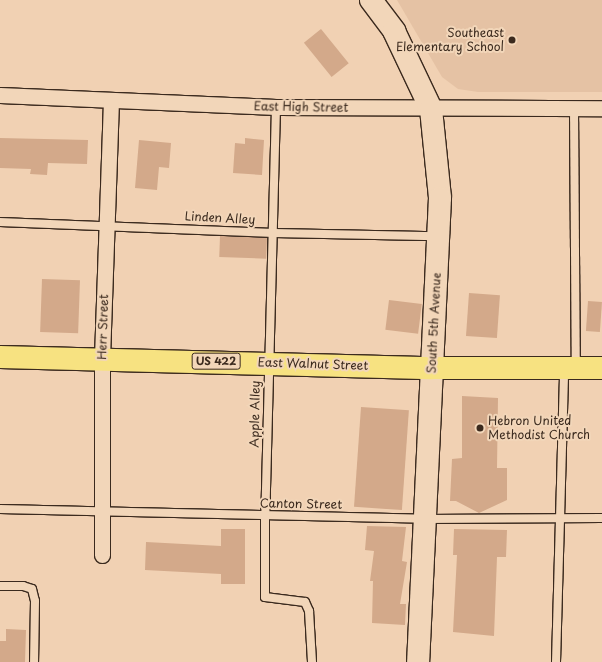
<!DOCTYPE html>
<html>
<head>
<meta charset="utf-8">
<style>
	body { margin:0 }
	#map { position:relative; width:602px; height:662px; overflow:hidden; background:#f1d1b3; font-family:"Playpen Sans",sans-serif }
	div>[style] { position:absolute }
	.built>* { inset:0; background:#e5c2a4 }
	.building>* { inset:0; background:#d3a98a; transform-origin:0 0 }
	.roads { filter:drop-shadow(1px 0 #3b2a1e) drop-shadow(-1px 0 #3b2a1e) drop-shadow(0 1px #3b2a1e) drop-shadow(0 -1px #3b2a1e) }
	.service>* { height:8px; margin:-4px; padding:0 4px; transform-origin:4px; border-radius:4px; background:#f2d6b9 }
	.minor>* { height:15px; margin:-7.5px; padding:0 7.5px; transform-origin:7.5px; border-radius:7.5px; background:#f2d6b9 }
	.secondary>* { height:22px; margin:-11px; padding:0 11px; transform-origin:11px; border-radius:11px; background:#f2d6b9 }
	.trunk>* { height:22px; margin:-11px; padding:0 11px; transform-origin:11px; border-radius:11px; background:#f7e281 }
	.dots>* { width:11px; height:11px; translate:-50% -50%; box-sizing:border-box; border:2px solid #f2d6b9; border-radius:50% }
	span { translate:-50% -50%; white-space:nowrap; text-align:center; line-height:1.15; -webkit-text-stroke:4px #f2d6b9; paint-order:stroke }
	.shield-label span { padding:1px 3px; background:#f2d6b9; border:1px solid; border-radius:3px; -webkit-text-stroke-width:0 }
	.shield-label { font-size:11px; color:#3b2a1e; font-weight:700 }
	.poi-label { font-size:12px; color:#3b2a1e }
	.right { translate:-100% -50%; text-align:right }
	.left { translate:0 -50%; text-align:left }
	.street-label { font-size:12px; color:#3b2a1e }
</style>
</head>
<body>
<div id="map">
	<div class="built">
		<i style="clip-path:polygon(397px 0,602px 0,602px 92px,478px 92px,458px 89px,442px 77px)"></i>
	</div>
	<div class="building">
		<i style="left:321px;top:29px;width:44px;height:22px;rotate:51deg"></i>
		<i style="clip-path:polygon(0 138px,88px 140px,87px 164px,48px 163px,47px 175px,30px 174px,31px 169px,0 168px)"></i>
		<i style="clip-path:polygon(245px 138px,264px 140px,262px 175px,233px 173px,235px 143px,245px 144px)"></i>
		<i style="clip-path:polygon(139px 140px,171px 143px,169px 168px,159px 167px,157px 190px,135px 188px)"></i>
		<i style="left:220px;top:236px;width:47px;height:21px;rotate:2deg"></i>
		<i style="left:42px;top:279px;width:38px;height:53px;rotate:2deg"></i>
		<i style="left:469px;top:293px;width:31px;height:43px;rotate:4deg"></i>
		<i style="left:389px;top:300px;width:33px;height:30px;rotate:7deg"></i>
		<i style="left:588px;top:301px;width:14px;height:30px;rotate:4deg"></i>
		<i style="clip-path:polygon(462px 396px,498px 398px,497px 468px,507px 468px,507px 500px,479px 513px,456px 501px,450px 501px,452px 459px,462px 458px)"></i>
		<i style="left:361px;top:407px;width:48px;height:100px;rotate:4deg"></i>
		<i style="clip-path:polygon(367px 526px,406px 527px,402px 561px,407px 562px,400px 604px,406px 604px,405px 625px,372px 623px,373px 581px,370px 581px,374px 551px,365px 550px)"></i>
		<i style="clip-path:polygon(221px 529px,245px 529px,245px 584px,221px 584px,221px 574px,145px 570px,146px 542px,221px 546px)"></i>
		<i style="clip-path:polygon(454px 529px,507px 530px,506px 557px,497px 557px,494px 636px,453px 632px,457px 555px,453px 555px)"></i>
		<i style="clip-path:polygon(6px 629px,26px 630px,25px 662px,0 662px,0 641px,6px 641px)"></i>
	</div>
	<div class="roads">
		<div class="service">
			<i style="left:276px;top:107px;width:408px;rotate:91.5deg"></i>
			<i style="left:265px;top:515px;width:82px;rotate:90deg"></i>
			<i style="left:265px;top:597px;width:40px;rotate:7.1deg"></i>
			<i style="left:305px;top:602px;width:10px;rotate:66deg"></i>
			<i style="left:309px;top:611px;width:51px;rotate:86.6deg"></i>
			<i style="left:574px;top:108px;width:259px;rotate:89.6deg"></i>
			<i style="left:0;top:222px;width:274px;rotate:2.3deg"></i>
			<i style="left:274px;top:233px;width:163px;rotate:1.1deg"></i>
			<i style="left:0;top:509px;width:425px;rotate:1.3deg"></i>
			<i style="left:425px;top:519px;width:177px;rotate:-0.3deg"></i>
			<i style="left:0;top:586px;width:23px"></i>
			<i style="left:23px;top:586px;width:9px;rotate:18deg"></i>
			<i style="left:32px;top:589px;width:12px;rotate:76deg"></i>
			<i style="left:35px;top:601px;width:61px;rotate:90.9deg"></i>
			<i style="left:556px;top:662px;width:293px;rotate:-88.4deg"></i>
		</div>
		<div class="minor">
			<i style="left:0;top:95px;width:276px;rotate:2.5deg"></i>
			<i style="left:276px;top:107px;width:326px;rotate:0.2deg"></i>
			<i style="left:102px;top:555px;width:197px;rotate:-90deg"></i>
			<i style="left:102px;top:358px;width:258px;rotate:-88deg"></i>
		</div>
		<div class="secondary">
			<i style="left:371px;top:0;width:39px;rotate:53deg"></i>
			<i style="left:394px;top:31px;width:86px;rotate:64.6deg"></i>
			<i style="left:431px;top:109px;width:89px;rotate:84.2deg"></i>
			<i style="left:440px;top:198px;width:465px;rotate:92.7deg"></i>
		</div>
		<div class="trunk">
			<i style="left:0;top:357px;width:432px;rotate:1.5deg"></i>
			<i style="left:432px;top:368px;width:170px"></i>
		</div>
	</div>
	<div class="dots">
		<i style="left:512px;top:40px;background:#3b2a1e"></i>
		<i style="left:480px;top:428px;background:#3b2a1e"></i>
	</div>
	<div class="shield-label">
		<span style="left:216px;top:361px">US 422</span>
	</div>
	<div class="poi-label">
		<span class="right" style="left:504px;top:40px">Southeast<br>Elementary School</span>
		<span class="left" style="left:488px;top:428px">Hebron United<br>Methodist Church</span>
	</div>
	<div class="street-label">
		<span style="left:301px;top:107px;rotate:1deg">East High Street</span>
		<span style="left:220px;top:218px;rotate:3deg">Linden Alley</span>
		<span style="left:434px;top:323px;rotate:-87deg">South 5th Avenue</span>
		<span style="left:103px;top:327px;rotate:-88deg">Herr Street</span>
		<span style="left:313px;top:364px;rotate:2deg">East Walnut Street</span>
		<span style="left:255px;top:414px;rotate:-89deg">Apple Alley</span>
		<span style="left:301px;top:504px;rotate:1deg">Canton Street</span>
	</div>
</div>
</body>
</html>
